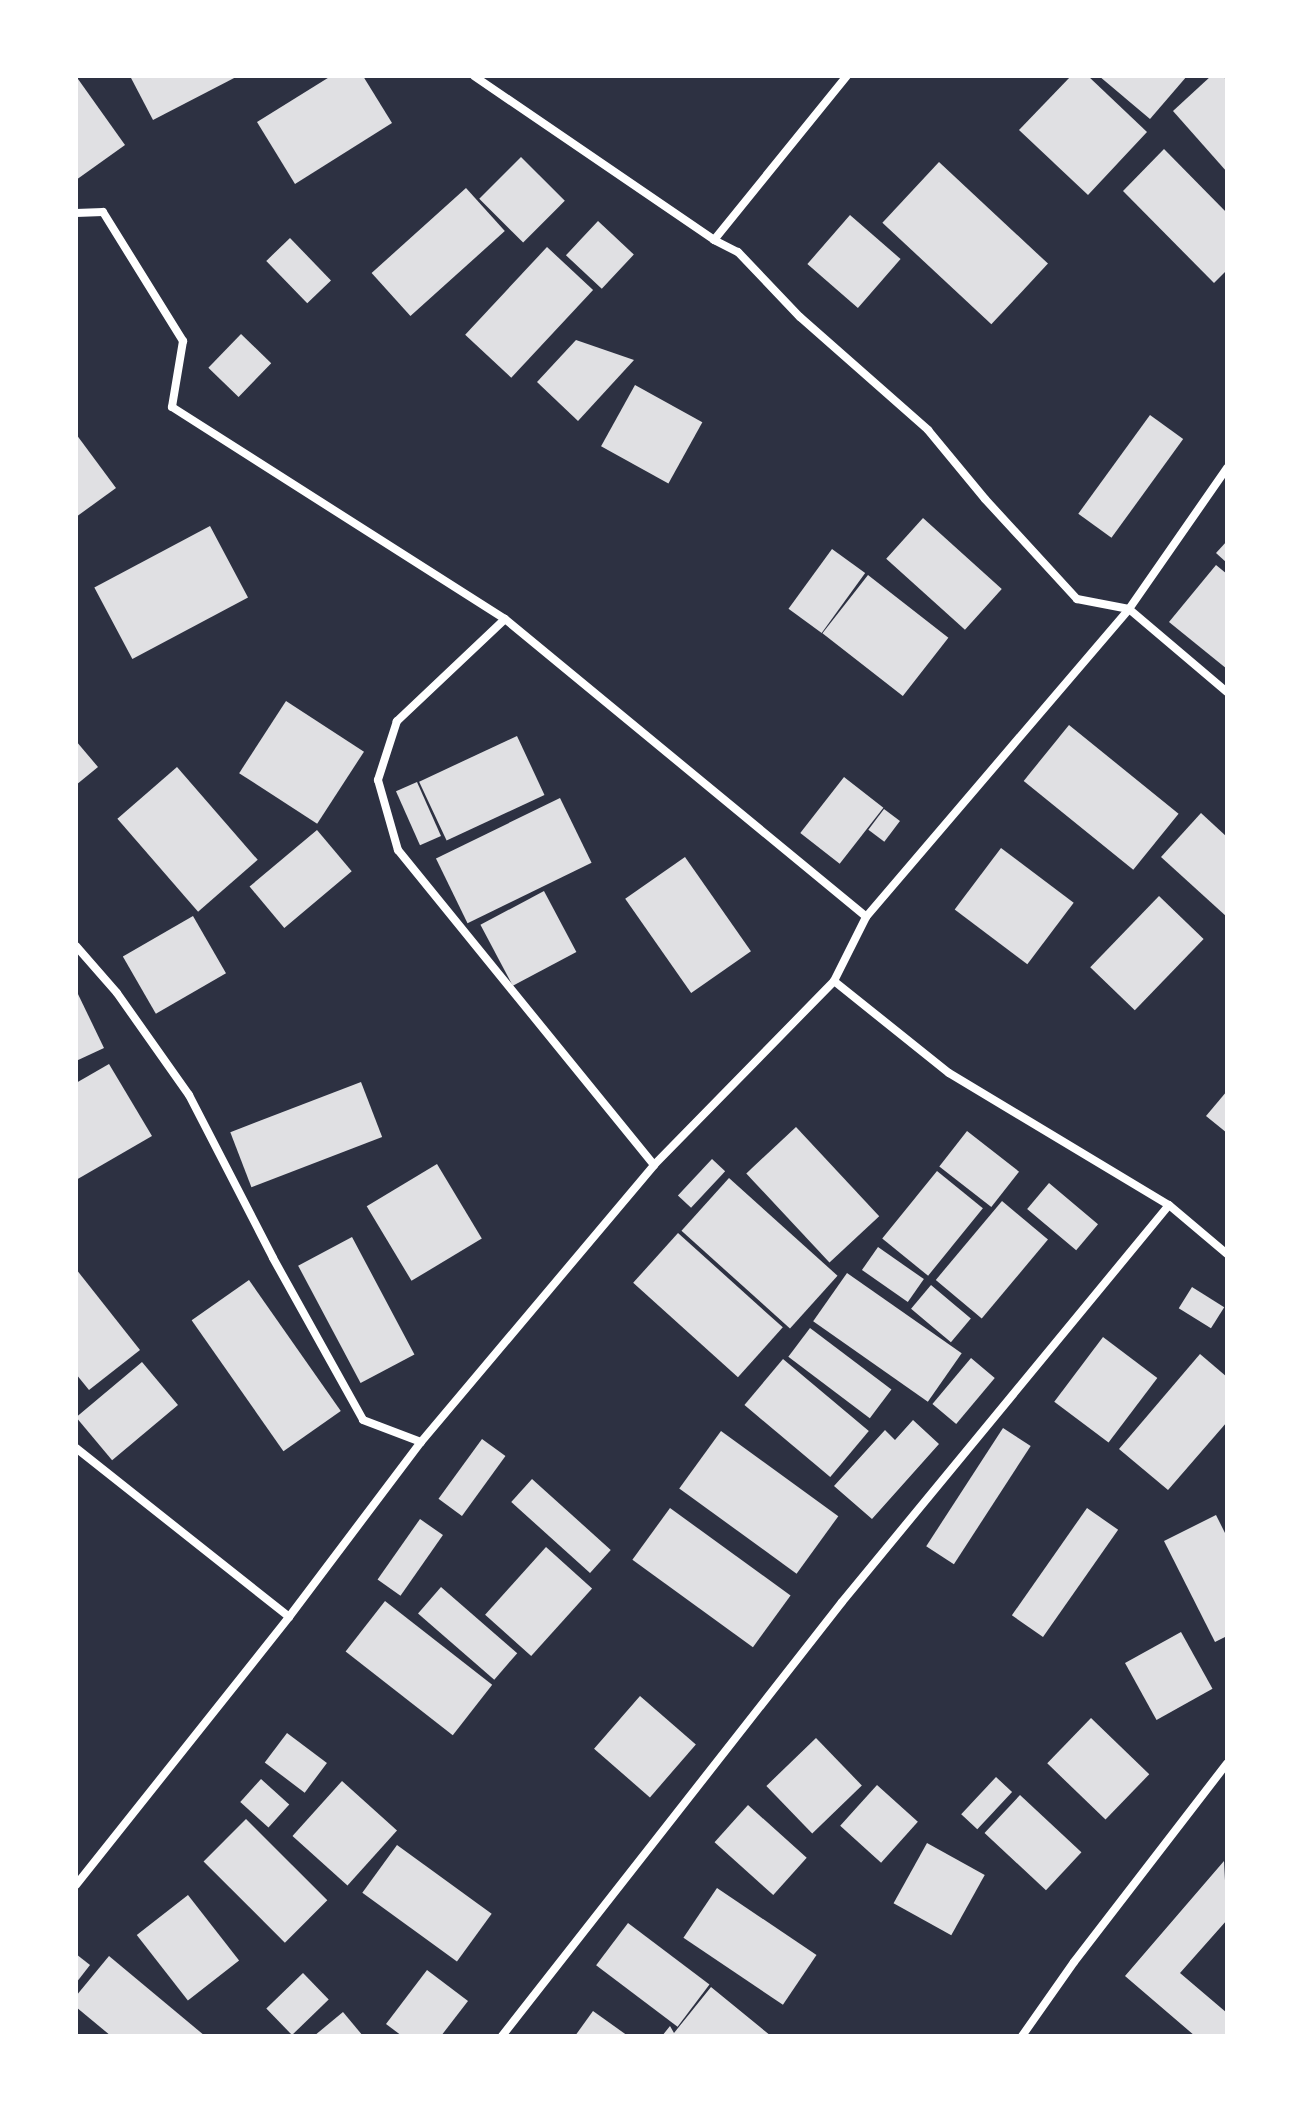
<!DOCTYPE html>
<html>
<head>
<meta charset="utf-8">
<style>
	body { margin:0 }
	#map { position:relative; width:1303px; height:2112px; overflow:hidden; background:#2d3142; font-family:"Source Sans 3",sans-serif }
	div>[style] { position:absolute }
	.building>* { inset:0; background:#e0e0e3; transform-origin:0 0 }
	.minor>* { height:8px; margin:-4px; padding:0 4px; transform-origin:4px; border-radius:4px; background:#fff }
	span { translate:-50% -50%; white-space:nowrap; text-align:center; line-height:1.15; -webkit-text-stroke:8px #fff; paint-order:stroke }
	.frame { position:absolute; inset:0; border:78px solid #fff; pointer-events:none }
</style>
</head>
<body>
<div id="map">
	<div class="building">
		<i style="clip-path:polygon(130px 76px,238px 76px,153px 120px)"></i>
		<i style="clip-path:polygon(331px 76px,363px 76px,392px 123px,295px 184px,257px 122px)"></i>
		<i style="clip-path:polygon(1071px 76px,1088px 76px,1147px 132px,1088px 195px,1019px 130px)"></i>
		<i style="clip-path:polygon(1099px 76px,1187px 76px,1150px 119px)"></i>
		<i style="clip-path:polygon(1211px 76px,1223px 76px,1227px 81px,1227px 172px,1173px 111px)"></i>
		<i style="clip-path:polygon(78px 79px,125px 145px,76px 180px,76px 80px)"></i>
		<i style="clip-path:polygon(1164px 149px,1227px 213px,1227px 270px,1214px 283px,1123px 191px)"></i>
		<i style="left:521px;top:157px;width:62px;height:59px;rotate:45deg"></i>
		<i style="left:939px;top:162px;width:149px;height:83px;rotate:43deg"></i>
		<i style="left:466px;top:188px;width:58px;height:127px;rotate:48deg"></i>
		<i style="left:850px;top:215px;width:67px;height:65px;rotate:41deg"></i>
		<i style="left:598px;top:221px;width:49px;height:47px;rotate:43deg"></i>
		<i style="left:290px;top:238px;width:59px;height:33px;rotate:46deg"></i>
		<i style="left:547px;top:247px;width:63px;height:120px;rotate:43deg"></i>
		<i style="left:241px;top:334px;width:42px;height:47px;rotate:44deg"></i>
		<i style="clip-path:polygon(576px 340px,634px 360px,578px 421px,537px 382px)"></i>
		<i style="left:635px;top:385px;width:77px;height:70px;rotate:29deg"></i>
		<i style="left:1150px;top:415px;width:41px;height:122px;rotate:36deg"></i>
		<i style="clip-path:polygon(76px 434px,116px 488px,76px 517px)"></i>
		<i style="left:923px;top:518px;width:106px;height:55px;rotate:42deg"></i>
		<i style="left:210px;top:526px;width:81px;height:131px;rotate:62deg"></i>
		<i style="clip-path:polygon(1227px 541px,1227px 563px,1216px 553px)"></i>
		<i style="left:832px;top:549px;width:41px;height:74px;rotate:36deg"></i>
		<i style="clip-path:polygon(1216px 565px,1227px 574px,1227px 669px,1169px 622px)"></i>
		<i style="left:868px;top:575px;width:102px;height:74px;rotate:38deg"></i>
		<i style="left:286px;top:701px;width:93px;height:86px;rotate:33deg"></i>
		<i style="left:1069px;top:725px;width:141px;height:72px;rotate:39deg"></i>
		<i style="left:517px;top:736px;width:65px;height:108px;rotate:65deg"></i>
		<i style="clip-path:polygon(76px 741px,98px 767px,76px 785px)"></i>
		<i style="left:177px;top:767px;width:123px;height:79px;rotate:49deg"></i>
		<i style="left:844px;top:777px;width:50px;height:71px;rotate:38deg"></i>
		<i style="left:417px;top:782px;width:59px;height:23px;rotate:66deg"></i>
		<i style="left:560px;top:798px;width:72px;height:138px;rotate:64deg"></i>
		<i style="left:884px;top:809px;width:20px;height:26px;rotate:37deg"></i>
		<i style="clip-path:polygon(1201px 813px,1227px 837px,1227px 917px,1161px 857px)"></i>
		<i style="left:317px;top:830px;width:54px;height:88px;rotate:50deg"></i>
		<i style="left:1001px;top:848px;width:91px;height:77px;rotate:37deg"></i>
		<i style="left:685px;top:857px;width:115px;height:73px;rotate:55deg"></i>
		<i style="left:544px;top:891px;width:69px;height:72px;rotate:62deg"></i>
		<i style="left:1159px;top:896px;width:62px;height:99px;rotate:44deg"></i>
		<i style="left:193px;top:916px;width:66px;height:81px;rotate:60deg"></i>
		<i style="clip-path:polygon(76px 990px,104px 1048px,76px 1061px)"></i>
		<i style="clip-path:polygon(109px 1064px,152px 1136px,76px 1180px,76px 1083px)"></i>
		<i style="left:361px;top:1082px;width:59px;height:140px;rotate:69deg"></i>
		<i style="clip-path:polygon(1227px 1091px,1227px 1133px,1206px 1116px)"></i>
		<i style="left:796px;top:1127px;width:122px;height:68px;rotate:47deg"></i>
		<i style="left:967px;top:1131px;width:66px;height:45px;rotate:38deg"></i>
		<i style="left:712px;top:1159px;width:18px;height:50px;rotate:43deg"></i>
		<i style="left:437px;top:1164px;width:87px;height:82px;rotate:59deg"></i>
		<i style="left:937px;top:1171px;width:59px;height:87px;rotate:39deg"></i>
		<i style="left:729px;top:1178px;width:146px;height:71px;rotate:42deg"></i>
		<i style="left:1049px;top:1183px;width:64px;height:34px;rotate:40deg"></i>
		<i style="left:1002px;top:1201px;width:60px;height:103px;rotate:40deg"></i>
		<i style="left:678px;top:1233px;width:141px;height:67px;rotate:42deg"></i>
		<i style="left:352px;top:1237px;width:133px;height:61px;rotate:62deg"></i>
		<i style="left:878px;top:1247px;width:56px;height:28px;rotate:35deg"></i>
		<i style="clip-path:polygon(76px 1269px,140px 1350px,89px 1390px,76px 1374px)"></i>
		<i style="left:847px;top:1273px;width:140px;height:59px;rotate:35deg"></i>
		<i style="left:249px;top:1280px;width:160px;height:70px;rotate:55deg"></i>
		<i style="left:931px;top:1285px;width:52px;height:31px;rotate:40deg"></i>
		<i style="left:1192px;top:1287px;width:38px;height:25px;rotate:32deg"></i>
		<i style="left:810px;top:1328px;width:102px;height:36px;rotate:37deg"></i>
		<i style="left:1103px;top:1337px;width:68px;height:81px;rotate:37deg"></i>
		<i style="clip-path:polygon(1200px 1354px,1227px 1377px,1227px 1422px,1168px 1490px,1119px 1449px)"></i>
		<i style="left:971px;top:1358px;width:31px;height:60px;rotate:40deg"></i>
		<i style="left:783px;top:1359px;width:112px;height:60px;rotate:40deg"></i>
		<i style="left:142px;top:1362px;width:56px;height:86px;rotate:50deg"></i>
		<i style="clip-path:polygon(913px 1420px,939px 1444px,872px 1519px,834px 1486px,885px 1430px,895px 1440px)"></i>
		<i style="left:1003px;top:1428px;width:33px;height:141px;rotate:33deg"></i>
		<i style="left:721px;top:1431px;width:145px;height:71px;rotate:36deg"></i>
		<i style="left:482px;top:1439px;width:29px;height:74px;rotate:36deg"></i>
		<i style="left:532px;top:1479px;width:106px;height:31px;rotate:42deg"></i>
		<i style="left:670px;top:1508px;width:149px;height:64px;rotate:36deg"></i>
		<i style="left:1087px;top:1508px;width:38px;height:131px;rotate:35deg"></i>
		<i style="clip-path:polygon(1216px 1515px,1227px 1537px,1227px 1636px,1215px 1642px,1164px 1541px)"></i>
		<i style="left:420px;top:1519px;width:28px;height:74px;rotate:35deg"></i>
		<i style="left:546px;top:1547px;width:62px;height:91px;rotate:42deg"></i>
		<i style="left:441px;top:1587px;width:101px;height:35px;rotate:41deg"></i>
		<i style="left:385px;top:1601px;width:136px;height:64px;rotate:38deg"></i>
		<i style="left:1181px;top:1632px;width:65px;height:64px;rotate:61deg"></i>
		<i style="left:640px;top:1696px;width:74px;height:70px;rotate:41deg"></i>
		<i style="left:1091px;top:1718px;width:81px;height:63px;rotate:44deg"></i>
		<i style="left:287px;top:1733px;width:50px;height:37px;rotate:37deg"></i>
		<i style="left:816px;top:1738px;width:66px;height:69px;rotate:46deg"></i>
		<i style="left:996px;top:1777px;width:22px;height:51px;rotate:43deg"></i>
		<i style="left:261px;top:1779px;width:38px;height:31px;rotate:42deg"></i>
		<i style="left:342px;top:1781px;width:74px;height:74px;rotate:42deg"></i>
		<i style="left:877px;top:1785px;width:55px;height:55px;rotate:42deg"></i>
		<i style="left:1020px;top:1795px;width:84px;height:52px;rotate:43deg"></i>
		<i style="left:748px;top:1805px;width:79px;height:50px;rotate:42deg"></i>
		<i style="left:246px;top:1819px;width:115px;height:60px;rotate:45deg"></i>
		<i style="left:927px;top:1843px;width:66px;height:69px;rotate:29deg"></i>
		<i style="left:397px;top:1845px;width:117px;height:59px;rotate:36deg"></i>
		<i style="clip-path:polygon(1224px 1861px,1227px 1920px,1180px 1973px,1227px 2013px,1227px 2036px,1195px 2036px,1125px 1976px)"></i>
		<i style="left:717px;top:1888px;width:120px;height:60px;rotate:34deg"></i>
		<i style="left:188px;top:1895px;width:83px;height:65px;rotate:52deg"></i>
		<i style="left:628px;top:1923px;width:102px;height:53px;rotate:37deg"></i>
		<i style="clip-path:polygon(76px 1954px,90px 1965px,76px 1983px)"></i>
		<i style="clip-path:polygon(109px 1956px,205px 2036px,111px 2036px,76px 2007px,76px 1996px)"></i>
		<i style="clip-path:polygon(427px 1970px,468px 2001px,441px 2036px,402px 2036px,386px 2024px)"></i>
		<i style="left:303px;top:1973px;width:37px;height:51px;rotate:46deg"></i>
		<i style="clip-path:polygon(711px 1987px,771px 2036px,662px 2036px,670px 2026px,674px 2033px)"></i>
		<i style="clip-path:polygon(593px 2011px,628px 2036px,575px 2036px)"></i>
		<i style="clip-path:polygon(343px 2012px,363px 2036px,314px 2036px)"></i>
	</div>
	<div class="minor">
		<i style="left:474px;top:76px;width:291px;rotate:34.3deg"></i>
		<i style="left:714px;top:240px;width:27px;rotate:27deg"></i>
		<i style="left:738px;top:252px;width:90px;rotate:46.4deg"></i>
		<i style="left:800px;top:317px;width:171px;rotate:41.4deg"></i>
		<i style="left:928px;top:430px;width:89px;rotate:50.4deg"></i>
		<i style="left:985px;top:499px;width:136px;rotate:47.4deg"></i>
		<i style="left:1077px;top:599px;width:53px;rotate:10.9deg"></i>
		<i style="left:1129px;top:609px;width:128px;rotate:40.3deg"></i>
		<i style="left:76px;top:213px;width:27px;rotate:-2deg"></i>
		<i style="left:103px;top:212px;width:152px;rotate:58.2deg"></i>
		<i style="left:183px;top:341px;width:67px;rotate:99.5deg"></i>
		<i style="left:172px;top:407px;width:395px;rotate:32.5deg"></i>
		<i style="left:505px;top:619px;width:149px;rotate:136.6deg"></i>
		<i style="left:397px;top:721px;width:62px;rotate:107.9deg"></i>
		<i style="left:378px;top:780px;width:73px;rotate:74.1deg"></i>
		<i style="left:398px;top:850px;width:406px;rotate:50.9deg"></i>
		<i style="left:714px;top:240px;width:211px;rotate:-51deg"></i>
		<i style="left:505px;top:619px;width:468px;rotate:39.5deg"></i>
		<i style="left:76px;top:946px;width:62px;rotate:48.9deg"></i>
		<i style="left:117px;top:993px;width:125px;rotate:54.8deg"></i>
		<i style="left:189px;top:1095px;width:183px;rotate:62.7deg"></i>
		<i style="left:273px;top:1258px;width:185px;rotate:60.9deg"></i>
		<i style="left:363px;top:1420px;width:62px;rotate:20.8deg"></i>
		<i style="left:834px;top:981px;width:147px;rotate:38.7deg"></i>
		<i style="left:949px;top:1073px;width:257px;rotate:31deg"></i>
		<i style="left:1169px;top:1205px;width:76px;rotate:40.2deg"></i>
		<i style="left:76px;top:1448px;width:272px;rotate:38.4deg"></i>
		<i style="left:76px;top:1885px;width:342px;rotate:-51.5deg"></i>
		<i style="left:289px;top:1617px;width:219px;rotate:-53deg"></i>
		<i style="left:421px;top:1442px;width:362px;rotate:-49.9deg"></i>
		<i style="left:654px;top:1165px;width:257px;rotate:-45.6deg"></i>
		<i style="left:834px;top:981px;width:72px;rotate:-63.4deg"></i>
		<i style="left:866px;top:917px;width:405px;rotate:-49.5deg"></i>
		<i style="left:1129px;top:609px;width:172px;rotate:-55.2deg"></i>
		<i style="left:502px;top:2036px;width:551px;rotate:-51.92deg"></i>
		<i style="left:842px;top:1602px;width:514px;rotate:-50.52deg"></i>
		<i style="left:1022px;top:2036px;width:90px;rotate:-54.9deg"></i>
		<i style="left:1074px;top:1962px;width:251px;rotate:-52.4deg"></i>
	</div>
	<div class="frame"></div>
</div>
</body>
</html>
